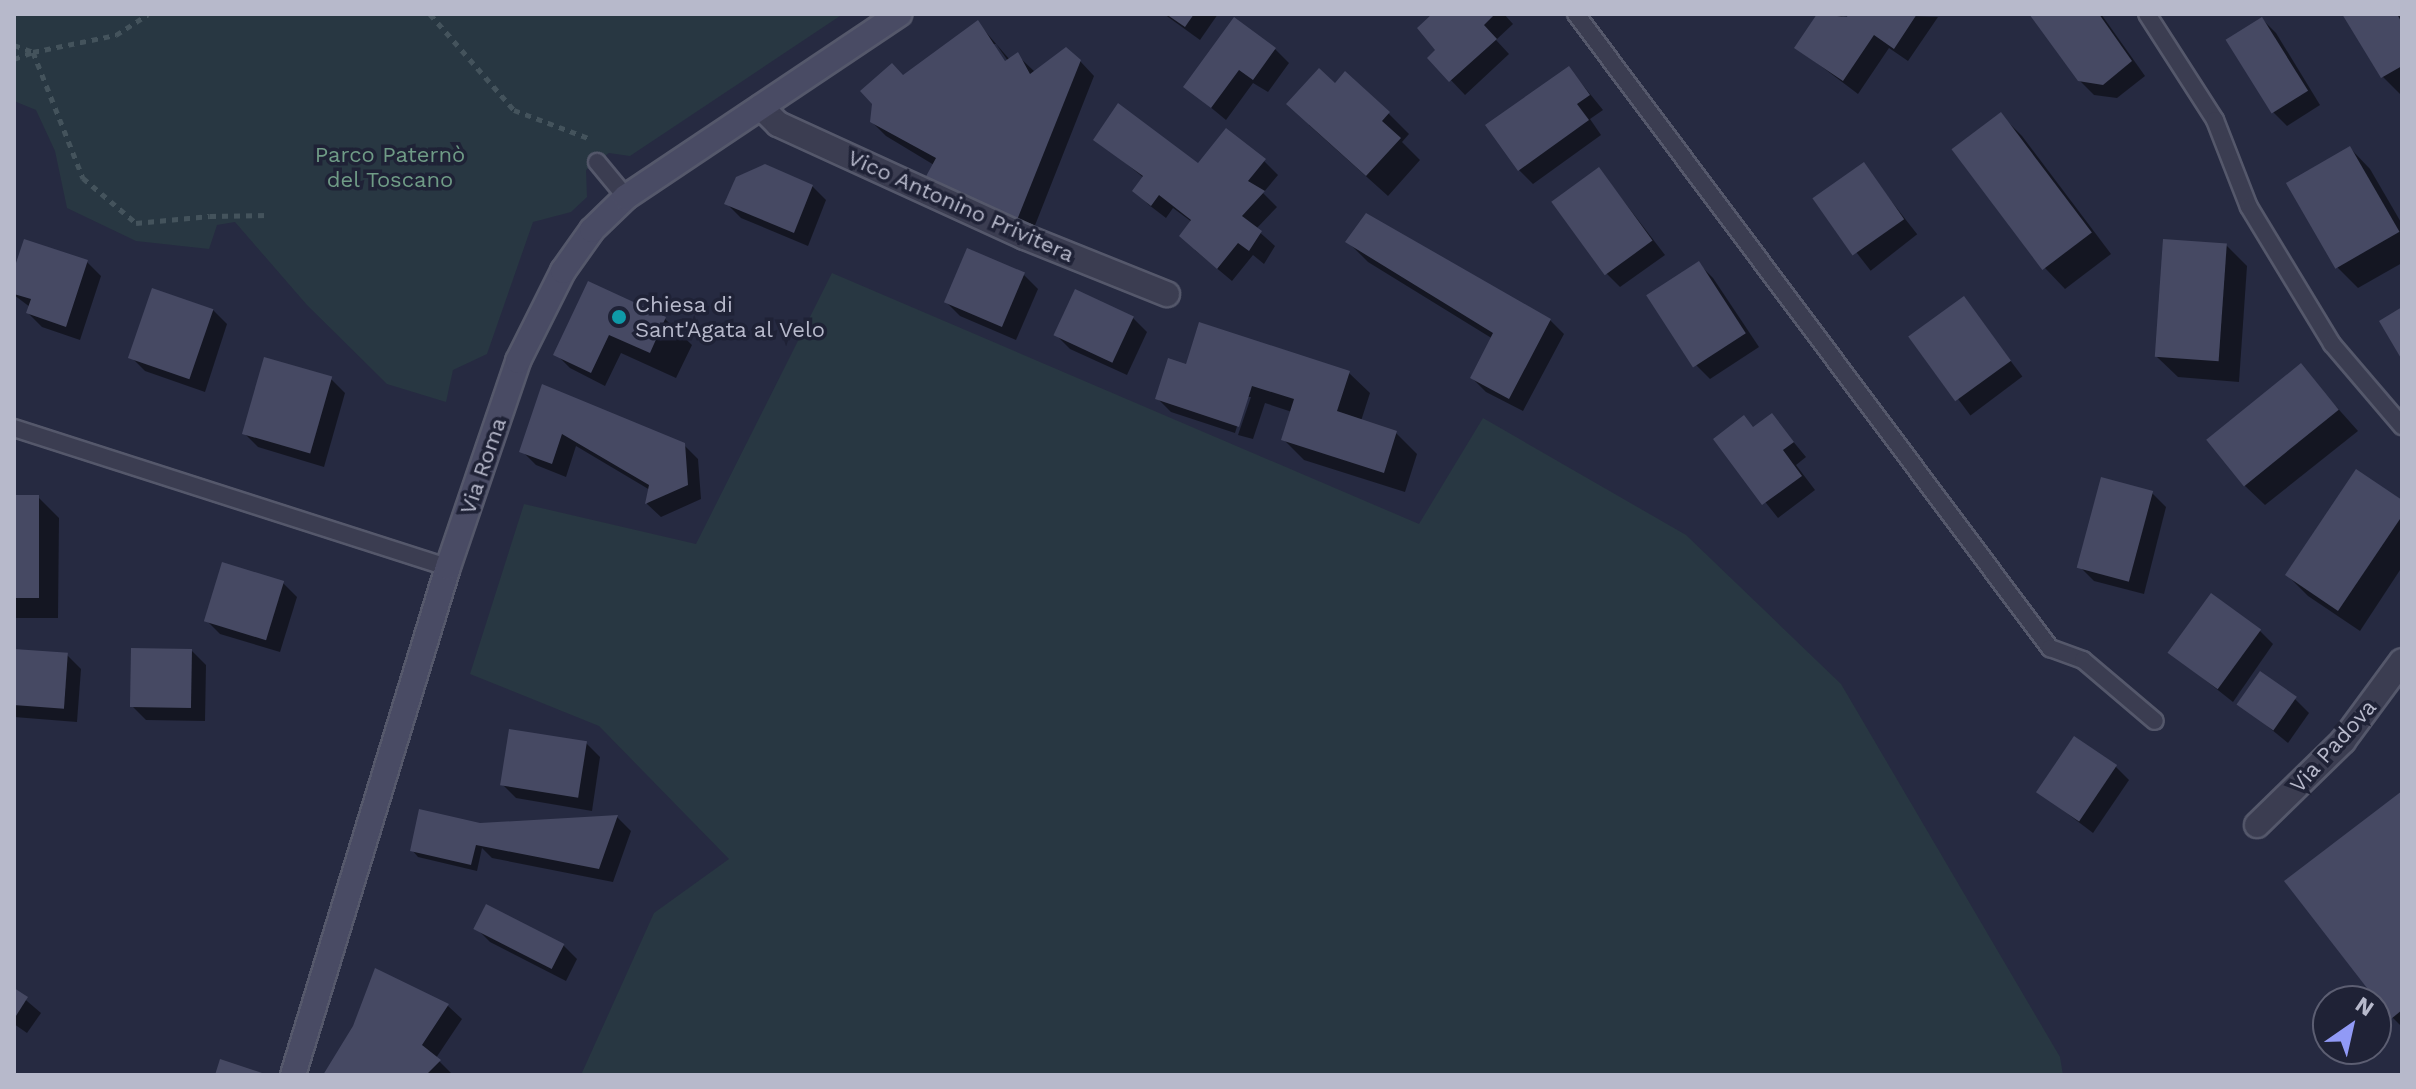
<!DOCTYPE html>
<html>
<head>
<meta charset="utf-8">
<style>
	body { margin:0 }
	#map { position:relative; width:2416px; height:1089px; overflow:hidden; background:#262a41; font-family:"Work Sans",sans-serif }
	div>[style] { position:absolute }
	.green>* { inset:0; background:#283742 }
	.shadow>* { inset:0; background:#0007; transform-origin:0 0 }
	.building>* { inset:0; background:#464963; transform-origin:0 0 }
	.path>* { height:5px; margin-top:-2.5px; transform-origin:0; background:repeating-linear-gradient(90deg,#44535c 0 6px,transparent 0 12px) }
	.roads { filter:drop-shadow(2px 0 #55586b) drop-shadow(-2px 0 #55586b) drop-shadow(0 2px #55586b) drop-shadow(0 -2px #55586b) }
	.lane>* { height:16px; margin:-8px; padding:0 8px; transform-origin:8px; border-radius:8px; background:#3b3d51 }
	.street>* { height:24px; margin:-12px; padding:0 12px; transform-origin:12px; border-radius:12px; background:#3b3d51 }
	.secondary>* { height:24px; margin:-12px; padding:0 12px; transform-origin:12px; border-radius:12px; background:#494b64 }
	.dots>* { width:22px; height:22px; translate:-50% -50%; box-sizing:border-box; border:4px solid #1f2236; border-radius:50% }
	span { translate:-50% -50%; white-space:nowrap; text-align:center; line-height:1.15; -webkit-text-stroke:7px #1f2236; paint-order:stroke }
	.park-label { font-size:22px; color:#6f9b86 }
	.street-label { font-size:22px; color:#b7b9cb }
	.poi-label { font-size:22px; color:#b7b9cb }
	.left { translate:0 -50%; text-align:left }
	.frame { position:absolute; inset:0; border:16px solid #b7b9cb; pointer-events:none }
	.north { position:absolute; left:2312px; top:985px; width:80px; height:80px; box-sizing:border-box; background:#1f2236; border:2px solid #5c5e72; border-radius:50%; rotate:34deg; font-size:22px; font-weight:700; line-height:32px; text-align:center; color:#b7b9cb }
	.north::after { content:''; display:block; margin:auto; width:28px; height:36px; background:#919af6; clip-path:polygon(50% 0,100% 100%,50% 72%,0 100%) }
</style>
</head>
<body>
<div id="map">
	<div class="green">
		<i style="clip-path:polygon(14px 14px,843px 14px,630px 156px,609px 153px,586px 170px,587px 197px,571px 212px,533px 222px,487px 354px,453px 370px,446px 402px,387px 384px,307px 305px,235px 222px,217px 225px,209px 249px,136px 241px,67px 208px,55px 151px,36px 110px,14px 101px)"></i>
		<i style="clip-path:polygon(832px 273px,1419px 524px,1483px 418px,1686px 535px,1841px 684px,2060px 1057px,2063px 1075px,581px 1075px,654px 913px,729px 859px,599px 726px,470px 674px,524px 504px,696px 544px)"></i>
	</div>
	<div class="shadow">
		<i style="clip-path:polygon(1164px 14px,1218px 14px,1200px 40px)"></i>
		<i style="clip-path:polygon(1435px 14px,1504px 14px,1513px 24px,1496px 40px,1509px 54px,1465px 95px,1430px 58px,1438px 50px)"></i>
		<i style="clip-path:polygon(1820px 14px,1839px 14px,1847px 20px,1851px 14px,1938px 17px,1908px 61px,1889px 48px,1858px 94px,1797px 48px)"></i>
		<i style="clip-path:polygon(2033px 14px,2101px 14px,2145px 76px,2117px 98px,2094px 95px,2079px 80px)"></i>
		<i style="clip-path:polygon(2344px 14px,2402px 14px,2402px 96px,2383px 77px)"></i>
		<i style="clip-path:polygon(2262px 19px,2276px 33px,2320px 105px,2287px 126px,2273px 112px,2228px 40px)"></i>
		<i style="clip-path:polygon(evenodd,978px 23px,1010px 60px,1017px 55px,1035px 72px,1080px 61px,1094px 76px,1030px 238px,934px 165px,886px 136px,872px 122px,903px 77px,978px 23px,991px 44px,996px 44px,1013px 68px,1010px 70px,991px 44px)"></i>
		<i style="clip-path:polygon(1275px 49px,1289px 63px,1268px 92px,1253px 83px,1226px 120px,1186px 87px)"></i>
		<i style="clip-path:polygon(1569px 68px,1603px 110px,1590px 119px,1601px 135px,1533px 184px,1519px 170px)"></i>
		<i style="clip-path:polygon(1335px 85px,1388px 113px,1409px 134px,1402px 142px,1420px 160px,1388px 196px,1309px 125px)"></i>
		<i style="clip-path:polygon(2001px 115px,2022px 136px,2111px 254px,2065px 289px,2045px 268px,1955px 150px)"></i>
		<i style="clip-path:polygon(1096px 139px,1198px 165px,1264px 161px,1278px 175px,1263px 193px,1277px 207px,1256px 229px,1275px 246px,1264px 264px,1253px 255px,1232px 281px,1195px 250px,1192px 222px,1173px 208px,1166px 218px,1149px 205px,1135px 191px,1144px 178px)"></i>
		<i style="clip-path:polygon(2350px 148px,2370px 169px,2402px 224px,2402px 263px,2358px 288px,2337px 267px)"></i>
		<i style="left:1863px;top:165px;width:88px;height:59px;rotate:52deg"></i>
		<i style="clip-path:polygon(1599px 169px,1665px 255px,1620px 287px,1606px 273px)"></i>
		<i style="clip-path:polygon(812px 186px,826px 200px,808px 246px,741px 218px,727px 204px)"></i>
		<i style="clip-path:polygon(1348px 242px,1550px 320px,1564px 334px,1523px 411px,1486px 392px,1472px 378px,1493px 339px,1368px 262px)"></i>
		<i style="clip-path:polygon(2226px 245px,2247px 266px,2239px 382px,2178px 377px,2157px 357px)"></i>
		<i style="clip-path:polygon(87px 262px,101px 276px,80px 340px,42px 327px,28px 313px,30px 307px,14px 295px,14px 276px)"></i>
		<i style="clip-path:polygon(1699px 264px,1713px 278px,1759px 347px,1710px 379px,1696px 365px)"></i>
		<i style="clip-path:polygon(1024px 275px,1038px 289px,1016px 340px,960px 316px,946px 302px)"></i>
		<i style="clip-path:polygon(589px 284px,665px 319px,692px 345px,676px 378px,621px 353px,605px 386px,570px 368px,556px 354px)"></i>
		<i style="left:1964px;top:299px;width:97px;height:65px;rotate:53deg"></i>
		<i style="clip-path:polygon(213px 310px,227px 324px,205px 392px,145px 371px,131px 357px)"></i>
		<i style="clip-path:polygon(1133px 318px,1147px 332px,1127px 375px,1070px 349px,1056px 335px)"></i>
		<i style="clip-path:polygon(1187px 366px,1349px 373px,1370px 393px,1361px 421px,1396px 433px,1417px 454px,1405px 492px,1304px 460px,1283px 439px,1292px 412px,1265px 403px,1253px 439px,1238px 435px,1251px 397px,1246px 397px,1235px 433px,1171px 412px,1157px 398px)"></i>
		<i style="clip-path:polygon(2300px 366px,2358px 431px,2265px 505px,2244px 485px)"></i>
		<i style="clip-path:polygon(331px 379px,345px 393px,324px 467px,258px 447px,244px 433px)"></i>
		<i style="clip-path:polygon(543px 387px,684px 445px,698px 459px,701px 499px,661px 517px,647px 504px,650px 490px,576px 446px,566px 477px,536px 465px,522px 451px)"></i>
		<i style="clip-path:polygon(1772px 416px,1806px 457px,1796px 465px,1815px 490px,1778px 518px,1715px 439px,1754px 428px)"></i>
		<i style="clip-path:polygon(2152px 493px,2166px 507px,2144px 594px,2094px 581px,2080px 567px)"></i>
		<i style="clip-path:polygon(14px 497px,38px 497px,59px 518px,58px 618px,14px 618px)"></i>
		<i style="clip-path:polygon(2402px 503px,2402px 567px,2360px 631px,2308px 596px,2287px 575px)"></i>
		<i style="clip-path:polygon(283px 583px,297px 597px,280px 652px,220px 634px,206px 620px)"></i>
		<i style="clip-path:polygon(2259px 630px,2273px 644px,2233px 702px,2171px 653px)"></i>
		<i style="clip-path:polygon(14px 651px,67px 655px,81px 669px,77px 722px,14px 717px)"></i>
		<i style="clip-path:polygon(192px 651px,206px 665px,205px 721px,146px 720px,132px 706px)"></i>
		<i style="clip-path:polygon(2295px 699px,2309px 713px,2288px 743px,2239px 703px)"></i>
		<i style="clip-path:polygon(586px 743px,600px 757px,592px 811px,516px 798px,502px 784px)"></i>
		<i style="clip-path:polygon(2115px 766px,2129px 780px,2093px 833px,2039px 792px)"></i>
		<i style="clip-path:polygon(2402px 793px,2402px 1027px,2392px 1017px)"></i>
		<i style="clip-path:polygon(617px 817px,631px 831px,613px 882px,492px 858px,482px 848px,477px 871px,418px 857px,412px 850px,480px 825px)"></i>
		<i style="clip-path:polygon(476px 928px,563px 945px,577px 959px,566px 981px,490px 942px)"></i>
		<i style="clip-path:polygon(376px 971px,448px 1006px,462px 1019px,436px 1058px,453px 1075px,325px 1075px,355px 1027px)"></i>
		<i style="clip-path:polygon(14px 990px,41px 1013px,27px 1033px,14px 1024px)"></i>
	</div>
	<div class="building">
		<i style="clip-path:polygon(1166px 14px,1194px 14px,1185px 27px)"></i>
		<i style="clip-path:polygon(1432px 14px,1495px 14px,1484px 25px,1497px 39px,1449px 82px,1427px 58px,1435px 50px,1417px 28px)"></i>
		<i style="clip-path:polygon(1817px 14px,1847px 17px,1848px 14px,1917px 14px,1894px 49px,1874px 35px,1843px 81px,1794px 48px)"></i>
		<i style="clip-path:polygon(2029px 14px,2099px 14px,2132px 61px,2103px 85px,2078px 81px)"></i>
		<i style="clip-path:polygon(2342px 14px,2397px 14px,2402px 23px,2402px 66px,2381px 78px)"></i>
		<i style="clip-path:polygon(1234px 17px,1276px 48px,1253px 80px,1239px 70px,1211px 108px,1183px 87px)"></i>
		<i style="left:2262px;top:17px;width:87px;height:43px;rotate:58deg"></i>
		<i style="clip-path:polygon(978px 20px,1005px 61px,1018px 52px,1030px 74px,1066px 47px,1081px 60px,1015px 225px,924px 180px,936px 158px,870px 122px,872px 104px,860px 91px,892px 63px,903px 75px)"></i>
		<i style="clip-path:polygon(1569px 66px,1590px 95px,1577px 104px,1589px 120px,1518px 171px,1485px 125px)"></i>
		<i style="clip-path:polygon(1319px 68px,1335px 83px,1345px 71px,1390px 112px,1382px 121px,1401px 138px,1366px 176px,1286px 104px)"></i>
		<i style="clip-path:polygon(1118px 103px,1198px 163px,1226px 128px,1266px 159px,1248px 181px,1265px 191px,1242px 216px,1262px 231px,1249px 251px,1238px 243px,1217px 269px,1179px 236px,1191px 220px,1159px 195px,1151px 206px,1132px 191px,1143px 176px,1093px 140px)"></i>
		<i style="left:2001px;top:112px;width:151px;height:62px;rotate:53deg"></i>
		<i style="left:2350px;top:146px;width:99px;height:74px;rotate:60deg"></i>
		<i style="left:1864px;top:162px;width:70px;height:63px;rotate:55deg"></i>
		<i style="clip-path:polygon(765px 164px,813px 185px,794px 233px,724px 204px,736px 177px)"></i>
		<i style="left:1599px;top:167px;width:91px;height:59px;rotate:54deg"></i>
		<i style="clip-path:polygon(1366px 213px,1551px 319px,1509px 399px,1470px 378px,1493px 333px,1345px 242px)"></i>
		<i style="clip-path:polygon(24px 239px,88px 260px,66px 327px,26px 313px,31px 299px,14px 294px,14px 269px)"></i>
		<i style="left:2163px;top:239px;width:64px;height:118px;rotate:4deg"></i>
		<i style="left:967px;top:248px;width:63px;height:59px;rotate:23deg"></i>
		<i style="left:1699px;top:261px;width:86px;height:63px;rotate:57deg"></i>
		<i style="clip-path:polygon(588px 281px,666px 317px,650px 353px,609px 335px,591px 373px,553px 355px)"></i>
		<i style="left:152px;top:288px;width:65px;height:74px;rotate:19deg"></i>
		<i style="left:1075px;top:289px;width:65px;height:51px;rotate:25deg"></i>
		<i style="left:1964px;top:296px;width:80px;height:69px;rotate:54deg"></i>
		<i style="clip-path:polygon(2402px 307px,2402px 360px,2379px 321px)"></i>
		<i style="clip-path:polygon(1199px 322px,1350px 371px,1337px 411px,1397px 431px,1384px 473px,1281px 440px,1294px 399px,1252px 386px,1239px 427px,1155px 399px,1168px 358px,1186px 364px)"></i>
		<i style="left:264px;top:357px;width:71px;height:80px;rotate:16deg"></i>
		<i style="left:2301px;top:363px;width:60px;height:122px;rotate:51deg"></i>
		<i style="clip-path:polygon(542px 384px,685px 443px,688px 485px,645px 504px,649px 485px,562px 434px,552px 464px,519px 452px)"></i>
		<i style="clip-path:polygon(1772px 413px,1794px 442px,1783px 450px,1802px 476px,1762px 505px,1713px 439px,1744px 415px,1753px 427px)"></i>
		<i style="clip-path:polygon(2356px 469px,2402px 500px,2402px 516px,2338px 611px,2285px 575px)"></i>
		<i style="left:2101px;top:477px;width:54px;height:94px;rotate:15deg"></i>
		<i style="left:14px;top:495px;width:25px;height:103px"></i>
		<i style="left:222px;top:562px;width:65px;height:62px;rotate:17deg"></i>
		<i style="left:2211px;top:593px;width:62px;height:74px;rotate:36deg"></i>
		<i style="left:131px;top:648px;width:61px;height:59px;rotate:1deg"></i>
		<i style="left:14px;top:649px;width:54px;height:56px;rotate:4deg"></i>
		<i style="left:2260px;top:671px;width:45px;height:41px;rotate:35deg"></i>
		<i style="left:509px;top:729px;width:79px;height:57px;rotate:9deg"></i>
		<i style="left:2074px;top:736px;width:52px;height:68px;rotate:34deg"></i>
		<i style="clip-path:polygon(2402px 791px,2402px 1010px,2391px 1019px,2284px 881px)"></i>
		<i style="clip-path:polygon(419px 809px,480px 823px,618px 815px,599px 869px,476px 845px,471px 865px,410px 851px)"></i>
		<i style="left:486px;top:904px;width:88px;height:28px;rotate:27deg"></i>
		<i style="clip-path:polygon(375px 968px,449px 1004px,422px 1045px,441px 1060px,426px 1075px,323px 1075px,353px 1026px)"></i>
		<i style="clip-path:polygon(14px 988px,28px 997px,14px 1019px)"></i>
		<i style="clip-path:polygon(220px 1059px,265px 1074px,265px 1075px,215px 1075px)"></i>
	</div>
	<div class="path">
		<i style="left:430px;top:14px;width:128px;rotate:48.8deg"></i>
		<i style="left:514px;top:110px;width:79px;rotate:20.7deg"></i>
		<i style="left:14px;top:45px;width:20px;rotate:20deg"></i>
		<i style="left:33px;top:52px;width:85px;rotate:-11.6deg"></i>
		<i style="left:116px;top:35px;width:38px;rotate:-33deg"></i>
		<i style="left:14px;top:59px;width:20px;rotate:-20deg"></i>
		<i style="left:33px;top:52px;width:136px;rotate:68.4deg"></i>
		<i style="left:83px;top:178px;width:70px;rotate:40.3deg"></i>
		<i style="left:136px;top:223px;width:74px;rotate:-5.4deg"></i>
		<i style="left:210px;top:216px;width:59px;rotate:-1deg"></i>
	</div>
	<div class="roads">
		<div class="lane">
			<i style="left:1576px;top:14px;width:792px;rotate:53.22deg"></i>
			<i style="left:2050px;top:648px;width:35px;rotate:20deg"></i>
			<i style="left:2083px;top:660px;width:94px;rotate:40.3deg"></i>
			<i style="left:2147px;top:14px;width:126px;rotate:57.3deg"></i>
			<i style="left:2215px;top:120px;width:93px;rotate:68.7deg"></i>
			<i style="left:2249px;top:207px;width:160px;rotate:58.8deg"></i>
			<i style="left:2332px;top:344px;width:108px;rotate:49.5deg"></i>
			<i style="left:597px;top:162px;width:45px;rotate:50.4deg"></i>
			<i style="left:14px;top:428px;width:456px;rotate:17.8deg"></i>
		</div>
		<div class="street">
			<i style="left:761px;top:107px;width:24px;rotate:45deg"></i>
			<i style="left:778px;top:124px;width:272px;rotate:24.6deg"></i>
			<i style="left:1025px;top:237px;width:153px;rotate:21.9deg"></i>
			<i style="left:2257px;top:825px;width:120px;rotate:-44.3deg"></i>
			<i style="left:2343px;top:741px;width:99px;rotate:-53.6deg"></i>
		</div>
		<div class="secondary">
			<i style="left:293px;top:1075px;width:531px;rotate:-73.03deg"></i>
			<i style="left:448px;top:567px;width:218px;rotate:-71.2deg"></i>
			<i style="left:518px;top:361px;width:101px;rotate:-63.4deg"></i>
			<i style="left:563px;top:271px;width:50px;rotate:-54.7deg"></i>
			<i style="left:592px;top:230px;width:47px;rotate:-44.1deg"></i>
			<i style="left:626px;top:197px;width:329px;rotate:-33.8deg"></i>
		</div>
	</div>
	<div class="dots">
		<i style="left:619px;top:317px;background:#0f9aa8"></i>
	</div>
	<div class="park-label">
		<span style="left:390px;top:167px">Parco Paternò<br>del Toscano</span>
	</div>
	<div class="street-label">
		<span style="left:961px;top:206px;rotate:24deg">Vico Antonino Privitera</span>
		<span style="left:483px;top:466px;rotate:-71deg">Via Roma</span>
		<span style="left:2333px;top:746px;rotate:-48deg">Via Padova</span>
	</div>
	<div class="poi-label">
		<span class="left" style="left:635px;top:317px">Chiesa di<br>Sant'Agata al Velo</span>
	</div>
	<div class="frame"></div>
	<div class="north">N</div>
</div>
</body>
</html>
